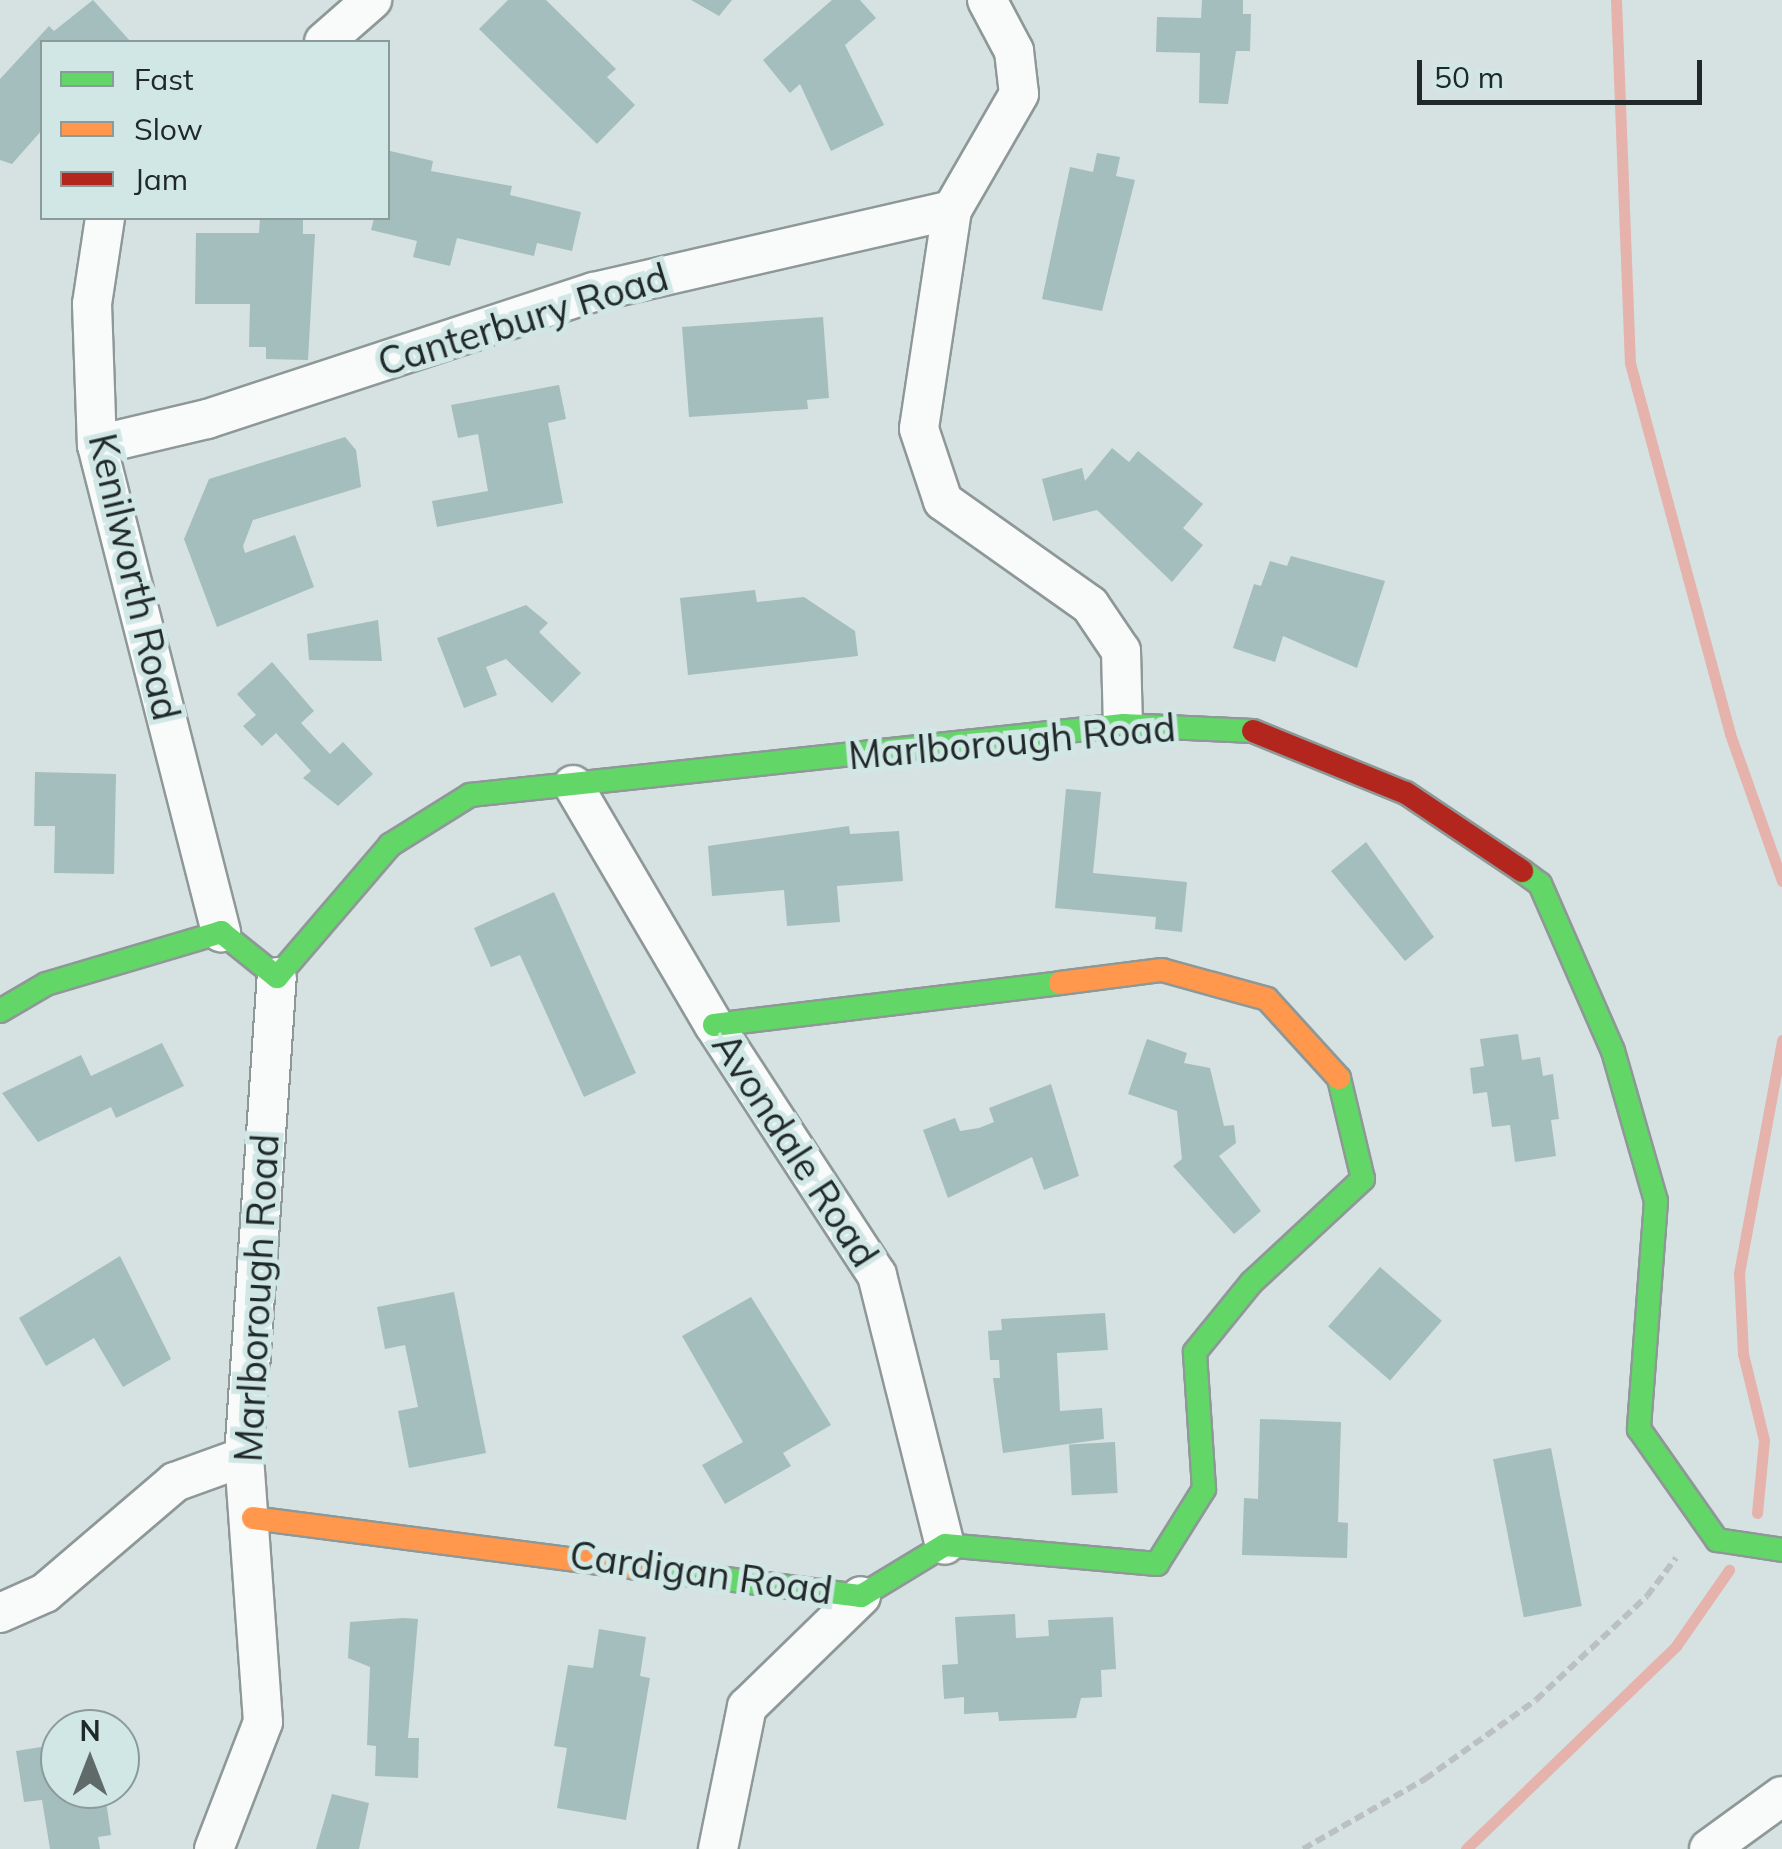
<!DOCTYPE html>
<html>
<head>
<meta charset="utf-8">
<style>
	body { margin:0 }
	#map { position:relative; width:1782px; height:1849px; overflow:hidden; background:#d5e2e1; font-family:Mulish,sans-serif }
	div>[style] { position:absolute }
	.stream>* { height:11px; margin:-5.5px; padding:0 5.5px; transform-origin:5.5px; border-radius:5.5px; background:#e6b2ac }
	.building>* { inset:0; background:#a3bebc; transform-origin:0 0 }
	.path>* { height:6px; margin-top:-3px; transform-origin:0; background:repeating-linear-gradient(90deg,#bbc0c0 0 10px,transparent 0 15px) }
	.roads { filter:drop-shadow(2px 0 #8e9897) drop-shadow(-2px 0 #8e9897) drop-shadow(0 2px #8e9897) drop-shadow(0 -2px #8e9897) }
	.street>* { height:38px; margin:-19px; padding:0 19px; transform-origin:19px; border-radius:19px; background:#f9fbfa }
	.fast>* { height:22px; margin:-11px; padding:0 11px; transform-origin:11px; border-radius:11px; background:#63d668 }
	.slow>* { height:22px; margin:-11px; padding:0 11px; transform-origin:11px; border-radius:11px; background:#ff974d }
	.jam>* { height:22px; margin:-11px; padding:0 11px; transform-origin:11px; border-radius:11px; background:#b3261e }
	span { translate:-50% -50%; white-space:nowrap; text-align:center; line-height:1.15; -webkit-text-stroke:10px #d0e7e5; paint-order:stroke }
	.street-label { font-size:38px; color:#202928 }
	.legend { position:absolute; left:40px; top:40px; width:350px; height:180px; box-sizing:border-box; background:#d0e7e5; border:2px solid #8a9b99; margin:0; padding:12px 18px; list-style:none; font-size:30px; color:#202928 }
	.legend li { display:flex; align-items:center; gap:20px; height:50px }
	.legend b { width:50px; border:2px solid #8a9b99 }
	.north { position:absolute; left:40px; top:1709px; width:100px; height:100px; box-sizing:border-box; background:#d0e7e5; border:2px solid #8a9b99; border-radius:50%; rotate:0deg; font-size:28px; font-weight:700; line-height:40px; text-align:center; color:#202928 }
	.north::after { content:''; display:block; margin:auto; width:35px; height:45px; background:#5f6a69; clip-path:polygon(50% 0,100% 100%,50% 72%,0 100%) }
	.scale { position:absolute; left:1417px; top:60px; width:285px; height:45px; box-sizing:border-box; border:5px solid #202928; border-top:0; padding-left:12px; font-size:30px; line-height:35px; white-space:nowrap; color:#202928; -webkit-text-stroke:8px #d0e7e5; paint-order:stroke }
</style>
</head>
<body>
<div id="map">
	<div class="stream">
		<i style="left:1616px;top:0;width:363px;rotate:87.8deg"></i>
		<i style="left:1630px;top:363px;width:384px;rotate:74.9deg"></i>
		<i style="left:1730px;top:734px;width:156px;rotate:70.5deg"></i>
		<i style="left:1757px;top:1513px;width:73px;rotate:-84.5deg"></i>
		<i style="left:1764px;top:1440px;width:89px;rotate:-103.7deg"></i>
		<i style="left:1743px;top:1354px;width:81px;rotate:-92.8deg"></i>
		<i style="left:1739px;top:1273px;width:237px;rotate:-79.5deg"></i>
		<i style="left:1466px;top:1849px;width:292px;rotate:-44deg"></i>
		<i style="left:1676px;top:1646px;width:93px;rotate:-55.1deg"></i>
	</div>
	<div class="building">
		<i style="clip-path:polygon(93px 0,131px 42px,42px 42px,42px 130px,12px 164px,0 160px,0 79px,49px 26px,54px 31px)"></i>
		<i style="clip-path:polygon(508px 0,546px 0,616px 69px,607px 77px,635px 105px,597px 144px,479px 29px)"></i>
		<i style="clip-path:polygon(691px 0,732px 0,719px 16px)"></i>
		<i style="clip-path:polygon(832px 0,860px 0,876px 18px,845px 45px,884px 125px,831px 151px,800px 84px,790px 93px,763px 60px)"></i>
		<i style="clip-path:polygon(1202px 0,1243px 0,1243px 14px,1251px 14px,1250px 51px,1236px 51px,1228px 104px,1199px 103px,1200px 53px,1156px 52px,1157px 17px,1201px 18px)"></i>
		<i style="clip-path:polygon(390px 151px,433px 161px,431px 171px,512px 186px,510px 195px,581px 212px,572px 251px,537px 243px,534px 256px,457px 238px,450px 266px,413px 257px,417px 241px,371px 230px,374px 218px,388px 218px)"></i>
		<i style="clip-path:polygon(1097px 153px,1120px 157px,1116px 176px,1135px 180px,1102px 311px,1042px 299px,1070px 167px,1093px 172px)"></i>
		<i style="clip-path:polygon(260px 218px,303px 218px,303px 234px,315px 234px,308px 360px,266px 359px,266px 347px,249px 347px,250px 304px,195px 304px,196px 233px,259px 233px)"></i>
		<i style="clip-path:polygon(823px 317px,829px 398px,807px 400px,808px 409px,689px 417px,682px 327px)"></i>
		<i style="clip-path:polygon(559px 385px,566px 419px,548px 423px,563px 503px,437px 527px,432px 501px,488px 491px,478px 434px,458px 438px,451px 405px)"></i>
		<i style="clip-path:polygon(345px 437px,356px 450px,361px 487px,253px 520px,243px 546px,245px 553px,295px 535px,314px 587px,217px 627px,184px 539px,209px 479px)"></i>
		<i style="clip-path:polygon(1112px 448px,1129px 462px,1138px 451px,1203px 504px,1183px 528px,1203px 545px,1172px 582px,1097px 510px,1053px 521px,1042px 479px,1082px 468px,1085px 481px)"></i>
		<i style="clip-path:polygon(1291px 556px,1385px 581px,1357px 668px,1283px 636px,1275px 662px,1233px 648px,1254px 584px,1261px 586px,1270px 561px,1287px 566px)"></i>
		<i style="clip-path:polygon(755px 590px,757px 602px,804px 597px,855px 631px,858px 656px,688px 675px,680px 598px)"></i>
		<i style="clip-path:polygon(526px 605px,548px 623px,539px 632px,581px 673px,552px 703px,506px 659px,486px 667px,497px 695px,464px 708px,437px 638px)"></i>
		<i style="clip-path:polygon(378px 620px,382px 661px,309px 660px,307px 634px)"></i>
		<i style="clip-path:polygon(272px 662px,314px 711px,301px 723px,330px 754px,343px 742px,373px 774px,338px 806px,303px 778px,311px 771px,276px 733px,262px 746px,243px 726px,256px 715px,237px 694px)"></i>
		<i style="clip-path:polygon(35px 772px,116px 774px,114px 874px,54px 873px,55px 826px,34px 826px)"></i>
		<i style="clip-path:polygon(1066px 789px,1101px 792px,1093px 873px,1187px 882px,1182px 932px,1155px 929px,1156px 917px,1055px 908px)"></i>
		<i style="clip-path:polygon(849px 826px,850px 834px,899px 831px,903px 881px,837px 886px,840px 922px,787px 926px,784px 890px,712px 896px,708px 846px)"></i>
		<i style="clip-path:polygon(1366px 842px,1434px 937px,1405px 961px,1331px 871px)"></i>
		<i style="clip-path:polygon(554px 892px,636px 1073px,584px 1097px,520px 955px,491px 967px,474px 928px)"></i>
		<i style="clip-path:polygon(1518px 1034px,1522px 1060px,1540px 1057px,1543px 1076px,1553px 1074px,1559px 1119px,1551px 1120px,1556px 1156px,1515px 1162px,1510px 1125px,1492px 1127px,1487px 1092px,1473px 1094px,1470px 1068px,1484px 1066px,1480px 1039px)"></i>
		<i style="clip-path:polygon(1147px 1039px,1187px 1053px,1184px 1063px,1210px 1068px,1224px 1126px,1234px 1125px,1236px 1143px,1219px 1156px,1261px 1211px,1234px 1234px,1173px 1166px,1182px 1159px,1177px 1111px,1128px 1094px)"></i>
		<i style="clip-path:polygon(162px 1043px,184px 1086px,116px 1118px,111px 1107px,38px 1142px,2px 1093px,81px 1055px,91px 1076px)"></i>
		<i style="clip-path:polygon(1051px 1084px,1079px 1176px,1044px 1190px,1032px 1157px,948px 1198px,923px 1130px,955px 1118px,960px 1131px,979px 1128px,994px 1122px,989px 1108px)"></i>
		<i style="clip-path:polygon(120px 1256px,171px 1359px,123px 1387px,94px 1338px,46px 1366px,19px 1318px)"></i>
		<i style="left:1380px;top:1267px;width:82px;height:79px;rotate:41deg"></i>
		<i style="clip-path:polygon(454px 1292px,486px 1453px,409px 1468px,398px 1411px,418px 1407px,405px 1345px,385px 1349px,377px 1307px)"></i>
		<i style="clip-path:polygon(751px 1297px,831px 1425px,783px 1453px,791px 1466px,725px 1504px,702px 1465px,743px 1442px,682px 1336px)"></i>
		<i style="clip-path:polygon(1105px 1313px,1108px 1350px,1057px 1353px,1060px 1411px,1102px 1408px,1104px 1439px,1003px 1453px,993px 1378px,1000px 1378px,999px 1360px,990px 1360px,988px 1331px,1002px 1330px,1001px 1319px)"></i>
		<i style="clip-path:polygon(1260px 1419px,1341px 1422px,1338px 1522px,1348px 1523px,1347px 1558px,1242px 1555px,1244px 1498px,1258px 1499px)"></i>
		<i style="left:1115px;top:1442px;width:51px;height:46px;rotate:87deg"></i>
		<i style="left:1551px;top:1448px;width:161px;height:59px;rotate:79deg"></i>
		<i style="clip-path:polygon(1015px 1614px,1016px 1638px,1049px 1636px,1048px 1620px,1113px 1617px,1116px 1669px,1101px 1670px,1102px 1697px,1081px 1698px,1076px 1718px,999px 1721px,998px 1712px,964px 1714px,964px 1697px,944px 1699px,942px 1665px,958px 1664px,955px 1617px)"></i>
		<i style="clip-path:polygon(403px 1618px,418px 1619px,408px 1738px,419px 1738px,418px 1778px,375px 1776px,376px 1746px,367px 1745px,370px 1667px,348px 1658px,350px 1622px)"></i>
		<i style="clip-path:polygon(599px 1629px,646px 1637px,640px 1676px,650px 1678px,626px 1820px,557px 1808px,567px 1748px,554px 1746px,568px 1665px,593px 1668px)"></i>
		<i style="clip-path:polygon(60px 1744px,60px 1789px,105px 1794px,111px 1835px,98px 1837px,100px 1849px,50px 1849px,42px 1800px,24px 1802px,16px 1751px)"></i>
		<i style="clip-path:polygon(332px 1794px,369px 1803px,359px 1849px,316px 1849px)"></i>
	</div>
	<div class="path">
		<i style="left:1303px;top:1849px;width:141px;rotate:-29.8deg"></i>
		<i style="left:1425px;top:1779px;width:136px;rotate:-35.4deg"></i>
		<i style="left:1536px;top:1700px;width:152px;rotate:-43.1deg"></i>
		<i style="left:1647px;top:1596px;width:48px;rotate:-52.7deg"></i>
	</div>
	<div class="roads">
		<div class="street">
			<i style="left:987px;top:0;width:58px;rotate:62.1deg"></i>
			<i style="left:1014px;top:51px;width:43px;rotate:83.4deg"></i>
			<i style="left:1019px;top:94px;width:134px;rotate:120deg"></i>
			<i style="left:952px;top:210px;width:221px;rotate:98.6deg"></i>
			<i style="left:919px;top:429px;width:76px;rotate:71.6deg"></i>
			<i style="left:943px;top:501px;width:180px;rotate:35.3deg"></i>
			<i style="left:1090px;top:605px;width:55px;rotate:56deg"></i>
			<i style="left:1121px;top:651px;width:74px;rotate:88.5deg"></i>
			<i style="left:324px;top:42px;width:64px;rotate:-41.2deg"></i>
			<i style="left:105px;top:218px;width:87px;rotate:98.6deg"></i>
			<i style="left:92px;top:304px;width:141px;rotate:88deg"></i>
			<i style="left:97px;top:445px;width:503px;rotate:75.71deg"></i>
			<i style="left:97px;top:445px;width:113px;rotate:-13.3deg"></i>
			<i style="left:207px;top:419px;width:407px;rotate:-18.2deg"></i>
			<i style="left:594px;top:292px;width:367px;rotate:-12.9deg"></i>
			<i style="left:573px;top:785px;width:278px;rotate:59.6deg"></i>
			<i style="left:714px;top:1025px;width:298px;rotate:56.9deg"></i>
			<i style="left:877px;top:1275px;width:278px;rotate:75.9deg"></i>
			<i style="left:0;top:1613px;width:49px;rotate:-24deg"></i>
			<i style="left:45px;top:1593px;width:171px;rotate:-40.5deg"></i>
			<i style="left:175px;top:1482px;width:73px;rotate:-19.9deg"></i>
			<i style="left:214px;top:1849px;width:136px;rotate:-68.9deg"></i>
			<i style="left:263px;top:1722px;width:266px;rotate:-94.1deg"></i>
			<i style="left:244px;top:1457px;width:481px;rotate:-86.1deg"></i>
			<i style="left:718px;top:1849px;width:145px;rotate:-78.5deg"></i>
			<i style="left:747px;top:1707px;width:159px;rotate:-44.2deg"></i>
			<i style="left:1709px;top:1849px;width:90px;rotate:-36deg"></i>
		</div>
		<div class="fast">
			<i style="left:1522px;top:871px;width:22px;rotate:36deg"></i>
			<i style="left:1540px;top:884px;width:182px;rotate:66.4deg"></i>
			<i style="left:1613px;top:1051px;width:156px;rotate:74deg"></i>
			<i style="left:1656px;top:1201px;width:229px;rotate:94.3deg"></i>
			<i style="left:1639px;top:1429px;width:136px;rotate:54.9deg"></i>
			<i style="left:1717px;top:1540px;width:66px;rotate:8.7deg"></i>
			<i style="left:0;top:1011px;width:53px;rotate:-30.4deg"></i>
			<i style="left:46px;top:984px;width:183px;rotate:-16.5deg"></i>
			<i style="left:221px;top:932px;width:72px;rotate:38.8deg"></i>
			<i style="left:277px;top:977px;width:174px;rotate:-49.4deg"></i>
			<i style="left:390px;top:845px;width:94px;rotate:-32deg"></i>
			<i style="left:470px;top:795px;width:657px;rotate:-6.12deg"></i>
			<i style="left:1123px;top:725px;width:130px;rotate:2.6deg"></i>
			<i style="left:714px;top:1025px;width:349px;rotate:-6.9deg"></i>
			<i style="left:655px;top:1570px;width:208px;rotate:7.2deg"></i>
			<i style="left:861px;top:1596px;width:98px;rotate:-31.3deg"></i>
			<i style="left:945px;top:1545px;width:213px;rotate:5.1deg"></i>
			<i style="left:1157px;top:1564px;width:89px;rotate:-57.9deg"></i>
			<i style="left:1204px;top:1489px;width:137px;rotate:-93.8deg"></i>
			<i style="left:1195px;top:1352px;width:89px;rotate:-50.9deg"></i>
			<i style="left:1251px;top:1283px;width:153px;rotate:-42.9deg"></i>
			<i style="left:1363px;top:1179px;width:104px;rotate:-103.4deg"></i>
		</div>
		<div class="slow">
			<i style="left:1060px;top:983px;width:103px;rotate:-7.3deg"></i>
			<i style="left:1162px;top:970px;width:109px;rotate:15.4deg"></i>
			<i style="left:1267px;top:999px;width:107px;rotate:47.7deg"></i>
			<i style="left:253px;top:1518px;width:405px;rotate:7.4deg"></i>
		</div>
		<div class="jam">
			<i style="left:1253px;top:731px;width:165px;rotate:22.1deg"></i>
			<i style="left:1406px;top:793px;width:140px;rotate:33.9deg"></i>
		</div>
	</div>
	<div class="street-label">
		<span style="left:523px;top:320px;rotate:-17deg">Canterbury Road</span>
		<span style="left:134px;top:577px;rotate:77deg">Kenilworth Road</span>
		<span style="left:1012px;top:742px;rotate:-5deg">Marlborough Road</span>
		<span style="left:795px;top:1150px;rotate:57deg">Avondale Road</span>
		<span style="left:257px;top:1298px;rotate:-87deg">Marlborough Road</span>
		<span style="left:701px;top:1573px;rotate:8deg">Cardigan Road</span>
	</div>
	<ul class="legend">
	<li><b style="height:12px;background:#63d668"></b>Fast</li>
	<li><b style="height:12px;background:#ff974d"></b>Slow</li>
	<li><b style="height:12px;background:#b3261e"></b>Jam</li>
	</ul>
	<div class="north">N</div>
	<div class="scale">50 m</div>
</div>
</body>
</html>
